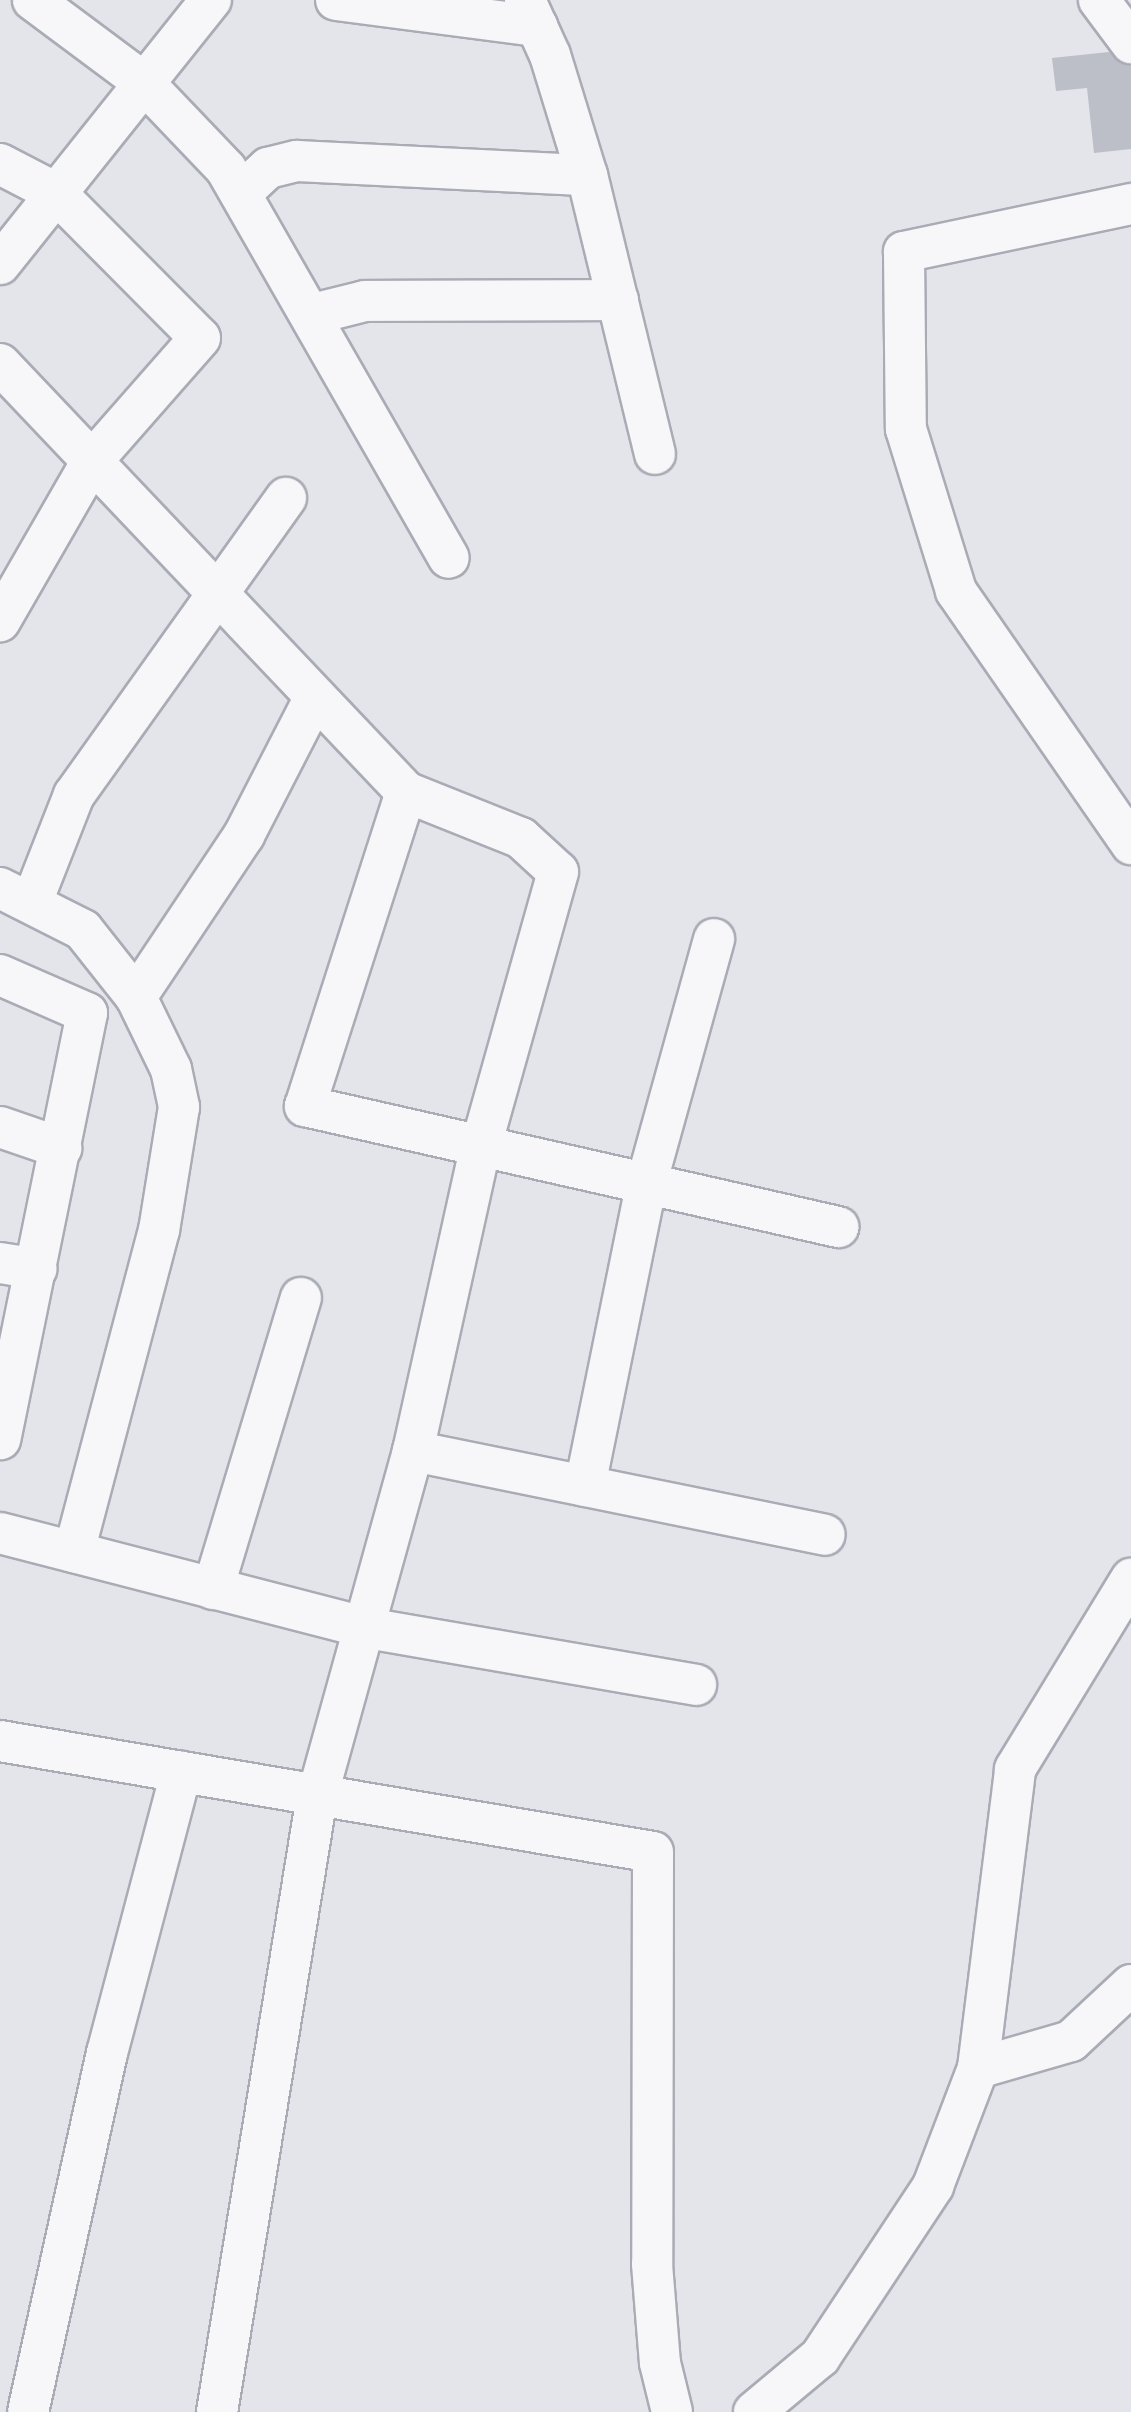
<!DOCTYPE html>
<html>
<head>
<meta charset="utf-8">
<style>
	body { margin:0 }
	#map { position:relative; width:1131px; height:2412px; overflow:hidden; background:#e4e5eb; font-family:"Open Sans",sans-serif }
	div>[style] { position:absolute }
	.building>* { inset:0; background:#bcbec8 }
	.roads { filter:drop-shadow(2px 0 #a9abb5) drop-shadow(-2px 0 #a9abb5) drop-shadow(0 2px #a9abb5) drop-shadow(0 -2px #a9abb5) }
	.street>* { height:40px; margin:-20px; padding:0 20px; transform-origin:20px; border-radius:20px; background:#f7f7f9 }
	span { translate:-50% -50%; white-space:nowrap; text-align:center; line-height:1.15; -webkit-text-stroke:8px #f4f5f8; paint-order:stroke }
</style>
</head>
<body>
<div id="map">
	<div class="building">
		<i style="clip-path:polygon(1109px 52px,1131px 66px,1131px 149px,1094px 153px,1087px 88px,1056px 91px,1052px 58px)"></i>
	</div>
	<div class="roads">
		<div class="street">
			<i style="left:33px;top:0;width:137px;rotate:36.7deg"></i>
			<i style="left:143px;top:82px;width:120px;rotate:46.3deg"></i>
			<i style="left:226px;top:169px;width:448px;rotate:60.2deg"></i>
			<i style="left:336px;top:0;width:203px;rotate:7.4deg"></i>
			<i style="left:525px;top:0;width:60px;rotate:65.6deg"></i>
			<i style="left:550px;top:55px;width:126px;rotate:72.9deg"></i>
			<i style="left:587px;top:175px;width:287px;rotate:76.3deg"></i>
			<i style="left:1099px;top:0;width:54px;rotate:53.3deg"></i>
			<i style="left:0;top:164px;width:63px;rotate:27.4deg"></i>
			<i style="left:56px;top:193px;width:204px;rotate:45.2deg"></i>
			<i style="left:200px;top:338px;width:164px;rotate:131.3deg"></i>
			<i style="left:92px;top:461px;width:185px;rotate:119.9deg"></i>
			<i style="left:241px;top:193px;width:37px;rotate:-43deg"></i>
			<i style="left:268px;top:168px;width:30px;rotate:-14deg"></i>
			<i style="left:297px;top:161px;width:290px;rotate:2.8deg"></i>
			<i style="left:1131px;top:204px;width:232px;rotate:168.1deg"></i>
			<i style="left:904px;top:252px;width:177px;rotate:89.4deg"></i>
			<i style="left:906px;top:429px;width:170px;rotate:72.8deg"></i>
			<i style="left:956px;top:591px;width:308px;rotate:55.3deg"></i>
			<i style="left:0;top:264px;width:338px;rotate:-51.4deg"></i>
			<i style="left:313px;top:314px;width:54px;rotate:-14deg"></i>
			<i style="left:365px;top:301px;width:253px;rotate:-0.2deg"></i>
			<i style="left:0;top:364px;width:590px;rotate:46.51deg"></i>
			<i style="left:406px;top:792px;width:124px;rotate:21.8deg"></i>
			<i style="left:521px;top:838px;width:50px;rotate:42.6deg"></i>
			<i style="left:558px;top:872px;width:288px;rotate:105.7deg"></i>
			<i style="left:480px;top:1149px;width:309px;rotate:102.5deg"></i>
			<i style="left:413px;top:1451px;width:358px;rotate:105.5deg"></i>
			<i style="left:317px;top:1796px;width:624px;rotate:99.22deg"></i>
			<i style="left:406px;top:792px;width:330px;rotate:107.8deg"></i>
			<i style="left:305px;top:1106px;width:547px;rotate:12.79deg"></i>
			<i style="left:0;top:888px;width:93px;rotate:26.8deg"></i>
			<i style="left:83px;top:930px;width:85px;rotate:51.7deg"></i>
			<i style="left:136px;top:997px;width:80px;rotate:64.1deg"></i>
			<i style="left:171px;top:1069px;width:39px;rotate:78deg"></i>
			<i style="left:179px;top:1107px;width:125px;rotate:99.2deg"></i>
			<i style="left:159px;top:1230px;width:333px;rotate:104.8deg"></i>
			<i style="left:32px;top:902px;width:115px;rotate:-68.6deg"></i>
			<i style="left:74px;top:795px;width:365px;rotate:-54.5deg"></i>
			<i style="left:0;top:975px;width:95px;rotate:23.6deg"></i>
			<i style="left:87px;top:1013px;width:435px;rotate:101.5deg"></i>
			<i style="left:136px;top:997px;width:195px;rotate:-56.3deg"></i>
			<i style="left:244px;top:835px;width:155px;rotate:-62.8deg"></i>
			<i style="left:0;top:1127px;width:65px;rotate:19deg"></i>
			<i style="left:0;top:1263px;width:37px;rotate:9deg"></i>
			<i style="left:413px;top:1451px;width:420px;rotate:11.5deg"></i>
			<i style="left:585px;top:1486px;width:311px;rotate:-78.5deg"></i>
			<i style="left:647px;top:1181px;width:251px;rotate:-74.5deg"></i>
			<i style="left:0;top:1533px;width:379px;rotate:14.5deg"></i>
			<i style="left:367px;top:1628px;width:334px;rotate:9.8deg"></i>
			<i style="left:213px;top:1589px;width:304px;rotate:-73.2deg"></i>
			<i style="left:0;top:1741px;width:662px;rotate:9.65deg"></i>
			<i style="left:653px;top:1852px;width:412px;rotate:90.1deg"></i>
			<i style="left:652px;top:2264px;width:99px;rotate:85.4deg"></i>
			<i style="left:660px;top:2363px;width:50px;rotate:76.2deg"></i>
			<i style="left:978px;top:2068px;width:97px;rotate:-16.2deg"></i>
			<i style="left:1071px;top:2041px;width:82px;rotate:-43deg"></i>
			<i style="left:28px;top:2412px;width:368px;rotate:-77.6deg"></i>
			<i style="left:107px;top:2053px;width:291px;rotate:-75.2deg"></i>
			<i style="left:754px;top:2412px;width:86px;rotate:-39.8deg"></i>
			<i style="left:820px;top:2357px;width:205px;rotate:-56.5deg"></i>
			<i style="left:933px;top:2186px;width:126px;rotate:-69.1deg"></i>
			<i style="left:978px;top:2068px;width:301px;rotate:-82.9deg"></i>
			<i style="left:1015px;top:1769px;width:223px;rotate:-58.6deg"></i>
		</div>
	</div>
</div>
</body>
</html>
